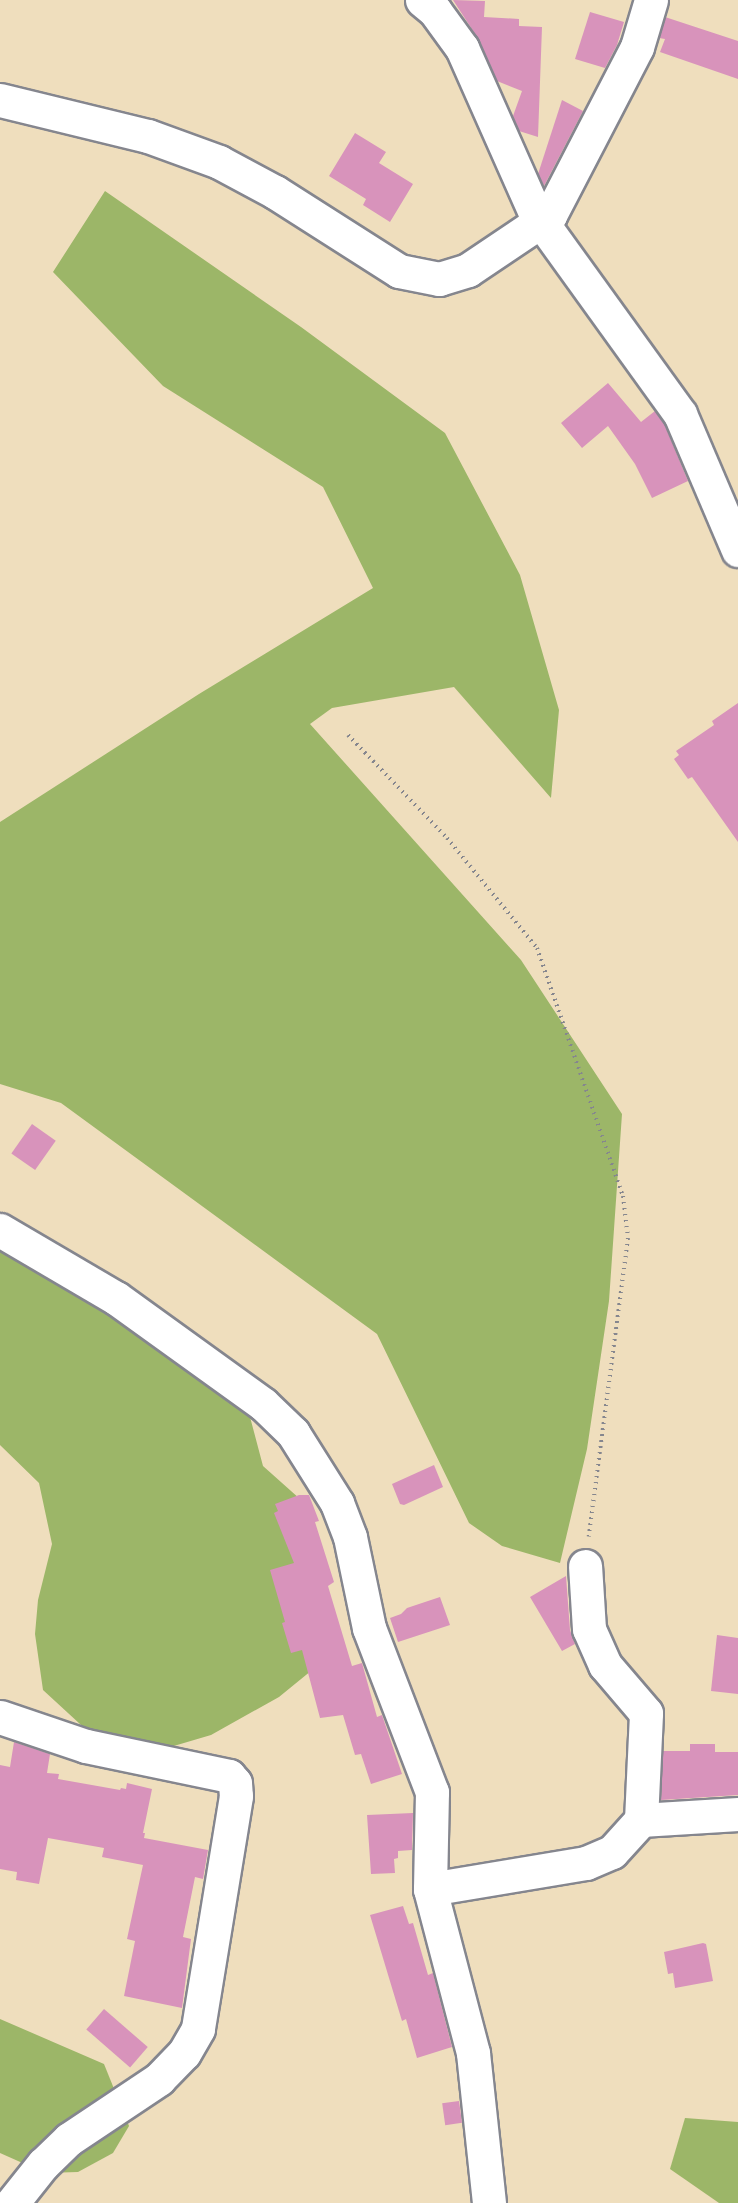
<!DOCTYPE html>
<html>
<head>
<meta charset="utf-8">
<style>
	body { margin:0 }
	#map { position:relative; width:738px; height:2203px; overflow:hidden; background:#efdebd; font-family:"Playpen Sans",sans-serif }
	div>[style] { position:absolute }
	.forest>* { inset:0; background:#9cb668 }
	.building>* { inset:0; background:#d893bb; transform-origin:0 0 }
	.path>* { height:4px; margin-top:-2px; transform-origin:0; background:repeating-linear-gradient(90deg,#85868e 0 1.5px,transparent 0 6px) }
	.roads { filter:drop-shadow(2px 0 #85868e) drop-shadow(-2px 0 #85868e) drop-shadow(0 2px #85868e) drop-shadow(0 -2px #85868e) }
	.minor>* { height:33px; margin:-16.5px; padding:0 16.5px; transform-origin:16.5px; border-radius:16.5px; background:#fff }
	span { translate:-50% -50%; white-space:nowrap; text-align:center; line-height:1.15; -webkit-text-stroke:4.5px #f7f3e8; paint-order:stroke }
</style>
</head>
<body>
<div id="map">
	<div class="forest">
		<i style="clip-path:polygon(105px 191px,301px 327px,445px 433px,520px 575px,559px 710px,551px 798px,454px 687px,332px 708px,310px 724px,521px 960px,622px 1114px,609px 1301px,587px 1449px,560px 1563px,502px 1546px,469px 1523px,377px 1334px,61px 1103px,0 1084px,0 822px,199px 694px,373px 588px,323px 487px,163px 386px,53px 272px)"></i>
		<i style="clip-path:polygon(0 1233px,192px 1357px,250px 1417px,263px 1466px,300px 1499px,317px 1666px,279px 1697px,211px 1735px,150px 1753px,93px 1736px,43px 1690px,35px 1634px,38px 1600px,52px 1544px,39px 1483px,0 1445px)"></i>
		<i style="clip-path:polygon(0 2019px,104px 2064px,129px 2126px,113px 2153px,78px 2172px,45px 2173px,0 2153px)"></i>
		<i style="clip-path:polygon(685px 2118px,738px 2122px,738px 2203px,719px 2203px,670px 2169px)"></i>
	</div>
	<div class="building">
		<i style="clip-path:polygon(453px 0,485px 1px,484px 17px,519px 19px,519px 26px,542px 27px,538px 137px,519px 131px,513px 116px,522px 91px,497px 81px,479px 40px)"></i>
		<i style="clip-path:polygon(590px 12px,624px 22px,617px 45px,605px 68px,575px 59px)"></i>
		<i style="clip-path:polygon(665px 17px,738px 41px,738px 79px,660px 52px,665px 39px,659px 38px)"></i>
		<i style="clip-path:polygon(562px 100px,583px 111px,544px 186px,538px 174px)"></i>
		<i style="clip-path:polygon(355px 133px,386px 152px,379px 163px,413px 184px,390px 222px,363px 205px,366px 199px,329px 176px)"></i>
		<i style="clip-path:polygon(608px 383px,641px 422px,655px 411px,664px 423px,688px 481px,652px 498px,635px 464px,608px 426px,582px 448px,561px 423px)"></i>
		<i style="clip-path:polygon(738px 703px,738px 842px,692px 777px,688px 779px,674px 759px,679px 755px,676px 751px,714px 725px,712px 721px)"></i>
		<i style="left:32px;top:1124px;width:29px;height:36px;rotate:35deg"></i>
		<i style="clip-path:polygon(434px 1465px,443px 1487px,404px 1505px,400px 1504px,392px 1484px)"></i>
		<i style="clip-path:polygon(299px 1495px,309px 1495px,319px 1521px,315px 1522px,334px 1582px,328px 1586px,352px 1666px,362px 1663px,377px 1717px,382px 1715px,402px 1774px,371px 1784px,361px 1754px,355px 1755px,343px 1715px,320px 1718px,302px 1650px,291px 1653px,282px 1623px,285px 1622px,270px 1570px,294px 1563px,274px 1513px,278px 1511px,275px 1504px)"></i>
		<i style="clip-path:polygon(566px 1576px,570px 1630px,575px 1644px,562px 1651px,530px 1597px)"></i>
		<i style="clip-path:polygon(440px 1597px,450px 1625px,398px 1642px,390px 1618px,401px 1614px,407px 1608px)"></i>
		<i style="clip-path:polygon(717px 1635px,738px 1638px,738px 1694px,711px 1691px)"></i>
		<i style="clip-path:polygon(14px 1742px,50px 1754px,47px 1773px,59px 1774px,58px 1779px,120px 1790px,121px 1788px,126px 1789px,127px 1783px,152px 1789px,143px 1833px,145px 1833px,144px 1838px,208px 1850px,203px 1879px,195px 1877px,183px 1937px,191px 1939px,182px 2008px,124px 1996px,135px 1941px,127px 1939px,143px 1865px,102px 1857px,104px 1848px,48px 1838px,39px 1884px,16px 1880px,17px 1872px,0 1869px,0 1765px,10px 1767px)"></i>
		<i style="clip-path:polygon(690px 1744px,715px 1744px,715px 1752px,738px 1752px,738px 1795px,661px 1800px,663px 1751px,690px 1751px)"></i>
		<i style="clip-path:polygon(413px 1813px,412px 1850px,398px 1851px,398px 1858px,394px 1859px,395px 1873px,371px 1874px,367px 1815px)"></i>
		<i style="clip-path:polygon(403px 1906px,409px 1924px,413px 1923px,428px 1975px,433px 1973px,452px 2047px,417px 2058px,406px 2019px,402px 2021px,370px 1915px)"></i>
		<i style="clip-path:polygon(703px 1943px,706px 1944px,713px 1981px,675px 1988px,673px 1973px,668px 1974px,664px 1952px)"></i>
		<i style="left:104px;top:2009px;width:58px;height:27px;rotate:41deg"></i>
		<i style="left:459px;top:2101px;width:22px;height:17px;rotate:82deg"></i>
	</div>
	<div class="path">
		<i style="left:348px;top:735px;width:143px;rotate:46.1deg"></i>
		<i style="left:447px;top:838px;width:142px;rotate:50.7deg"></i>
		<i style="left:537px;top:948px;width:262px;rotate:70.9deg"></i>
		<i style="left:623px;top:1196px;width:42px;rotate:83.2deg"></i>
		<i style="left:628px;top:1238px;width:301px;rotate:97.5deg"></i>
	</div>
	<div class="roads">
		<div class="minor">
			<i style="left:422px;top:0;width:17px;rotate:40deg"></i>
			<i style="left:435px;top:11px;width:46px;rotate:53.9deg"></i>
			<i style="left:462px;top:48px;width:180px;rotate:66.1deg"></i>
			<i style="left:535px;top:213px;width:248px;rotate:54.2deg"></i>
			<i style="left:680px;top:414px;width:148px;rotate:66.9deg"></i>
			<i style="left:0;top:100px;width:152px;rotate:13.7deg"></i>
			<i style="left:148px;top:136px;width:76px;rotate:20.1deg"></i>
			<i style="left:219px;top:162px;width:64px;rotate:28.2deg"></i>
			<i style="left:275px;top:192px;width:147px;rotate:32.5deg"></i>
			<i style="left:399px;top:271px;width:41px;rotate:11.3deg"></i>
			<i style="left:439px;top:279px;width:30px;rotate:-17deg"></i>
			<i style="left:468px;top:270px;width:99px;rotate:-33.9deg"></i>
			<i style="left:550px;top:215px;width:189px;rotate:-62.6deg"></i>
			<i style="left:637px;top:47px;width:49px;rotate:-73.4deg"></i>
			<i style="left:0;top:1230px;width:134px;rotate:30.4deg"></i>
			<i style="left:116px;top:1298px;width:181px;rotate:35.8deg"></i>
			<i style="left:263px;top:1404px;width:42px;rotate:44deg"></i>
			<i style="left:293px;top:1433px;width:83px;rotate:57.8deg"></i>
			<i style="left:337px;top:1503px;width:36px;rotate:69deg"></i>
			<i style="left:350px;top:1537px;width:93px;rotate:78.2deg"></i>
			<i style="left:369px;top:1628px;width:176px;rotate:69deg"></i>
			<i style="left:432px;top:1792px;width:97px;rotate:91.2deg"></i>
			<i style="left:430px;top:1889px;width:170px;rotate:75.3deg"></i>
			<i style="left:473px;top:2053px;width:151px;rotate:83.9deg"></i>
			<i style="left:0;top:1717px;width:91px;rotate:18.6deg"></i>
			<i style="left:86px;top:1746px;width:146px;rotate:11.8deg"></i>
			<i style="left:229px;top:1776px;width:9px;rotate:49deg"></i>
			<i style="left:235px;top:1783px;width:13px;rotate:86deg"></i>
			<i style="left:236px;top:1796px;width:236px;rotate:99.3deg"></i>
			<i style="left:198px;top:2029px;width:28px;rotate:120deg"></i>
			<i style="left:184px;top:2053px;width:36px;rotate:134deg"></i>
			<i style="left:159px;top:2079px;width:108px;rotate:146.3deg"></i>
			<i style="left:69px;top:2139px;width:36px;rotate:136deg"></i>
			<i style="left:43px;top:2164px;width:50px;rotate:128.5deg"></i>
			<i style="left:641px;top:1820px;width:97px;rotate:-3.5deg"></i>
			<i style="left:430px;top:1889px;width:158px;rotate:-9.5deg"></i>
			<i style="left:586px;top:1863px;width:28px;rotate:-23deg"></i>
			<i style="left:612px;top:1852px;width:43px;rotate:-47.8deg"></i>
			<i style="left:641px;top:1820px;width:107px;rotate:-87.3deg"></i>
			<i style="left:646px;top:1713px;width:63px;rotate:-130.5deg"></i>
			<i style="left:605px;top:1665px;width:39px;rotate:-114deg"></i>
			<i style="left:589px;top:1629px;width:63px;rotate:-93.6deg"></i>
		</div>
	</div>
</div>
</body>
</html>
